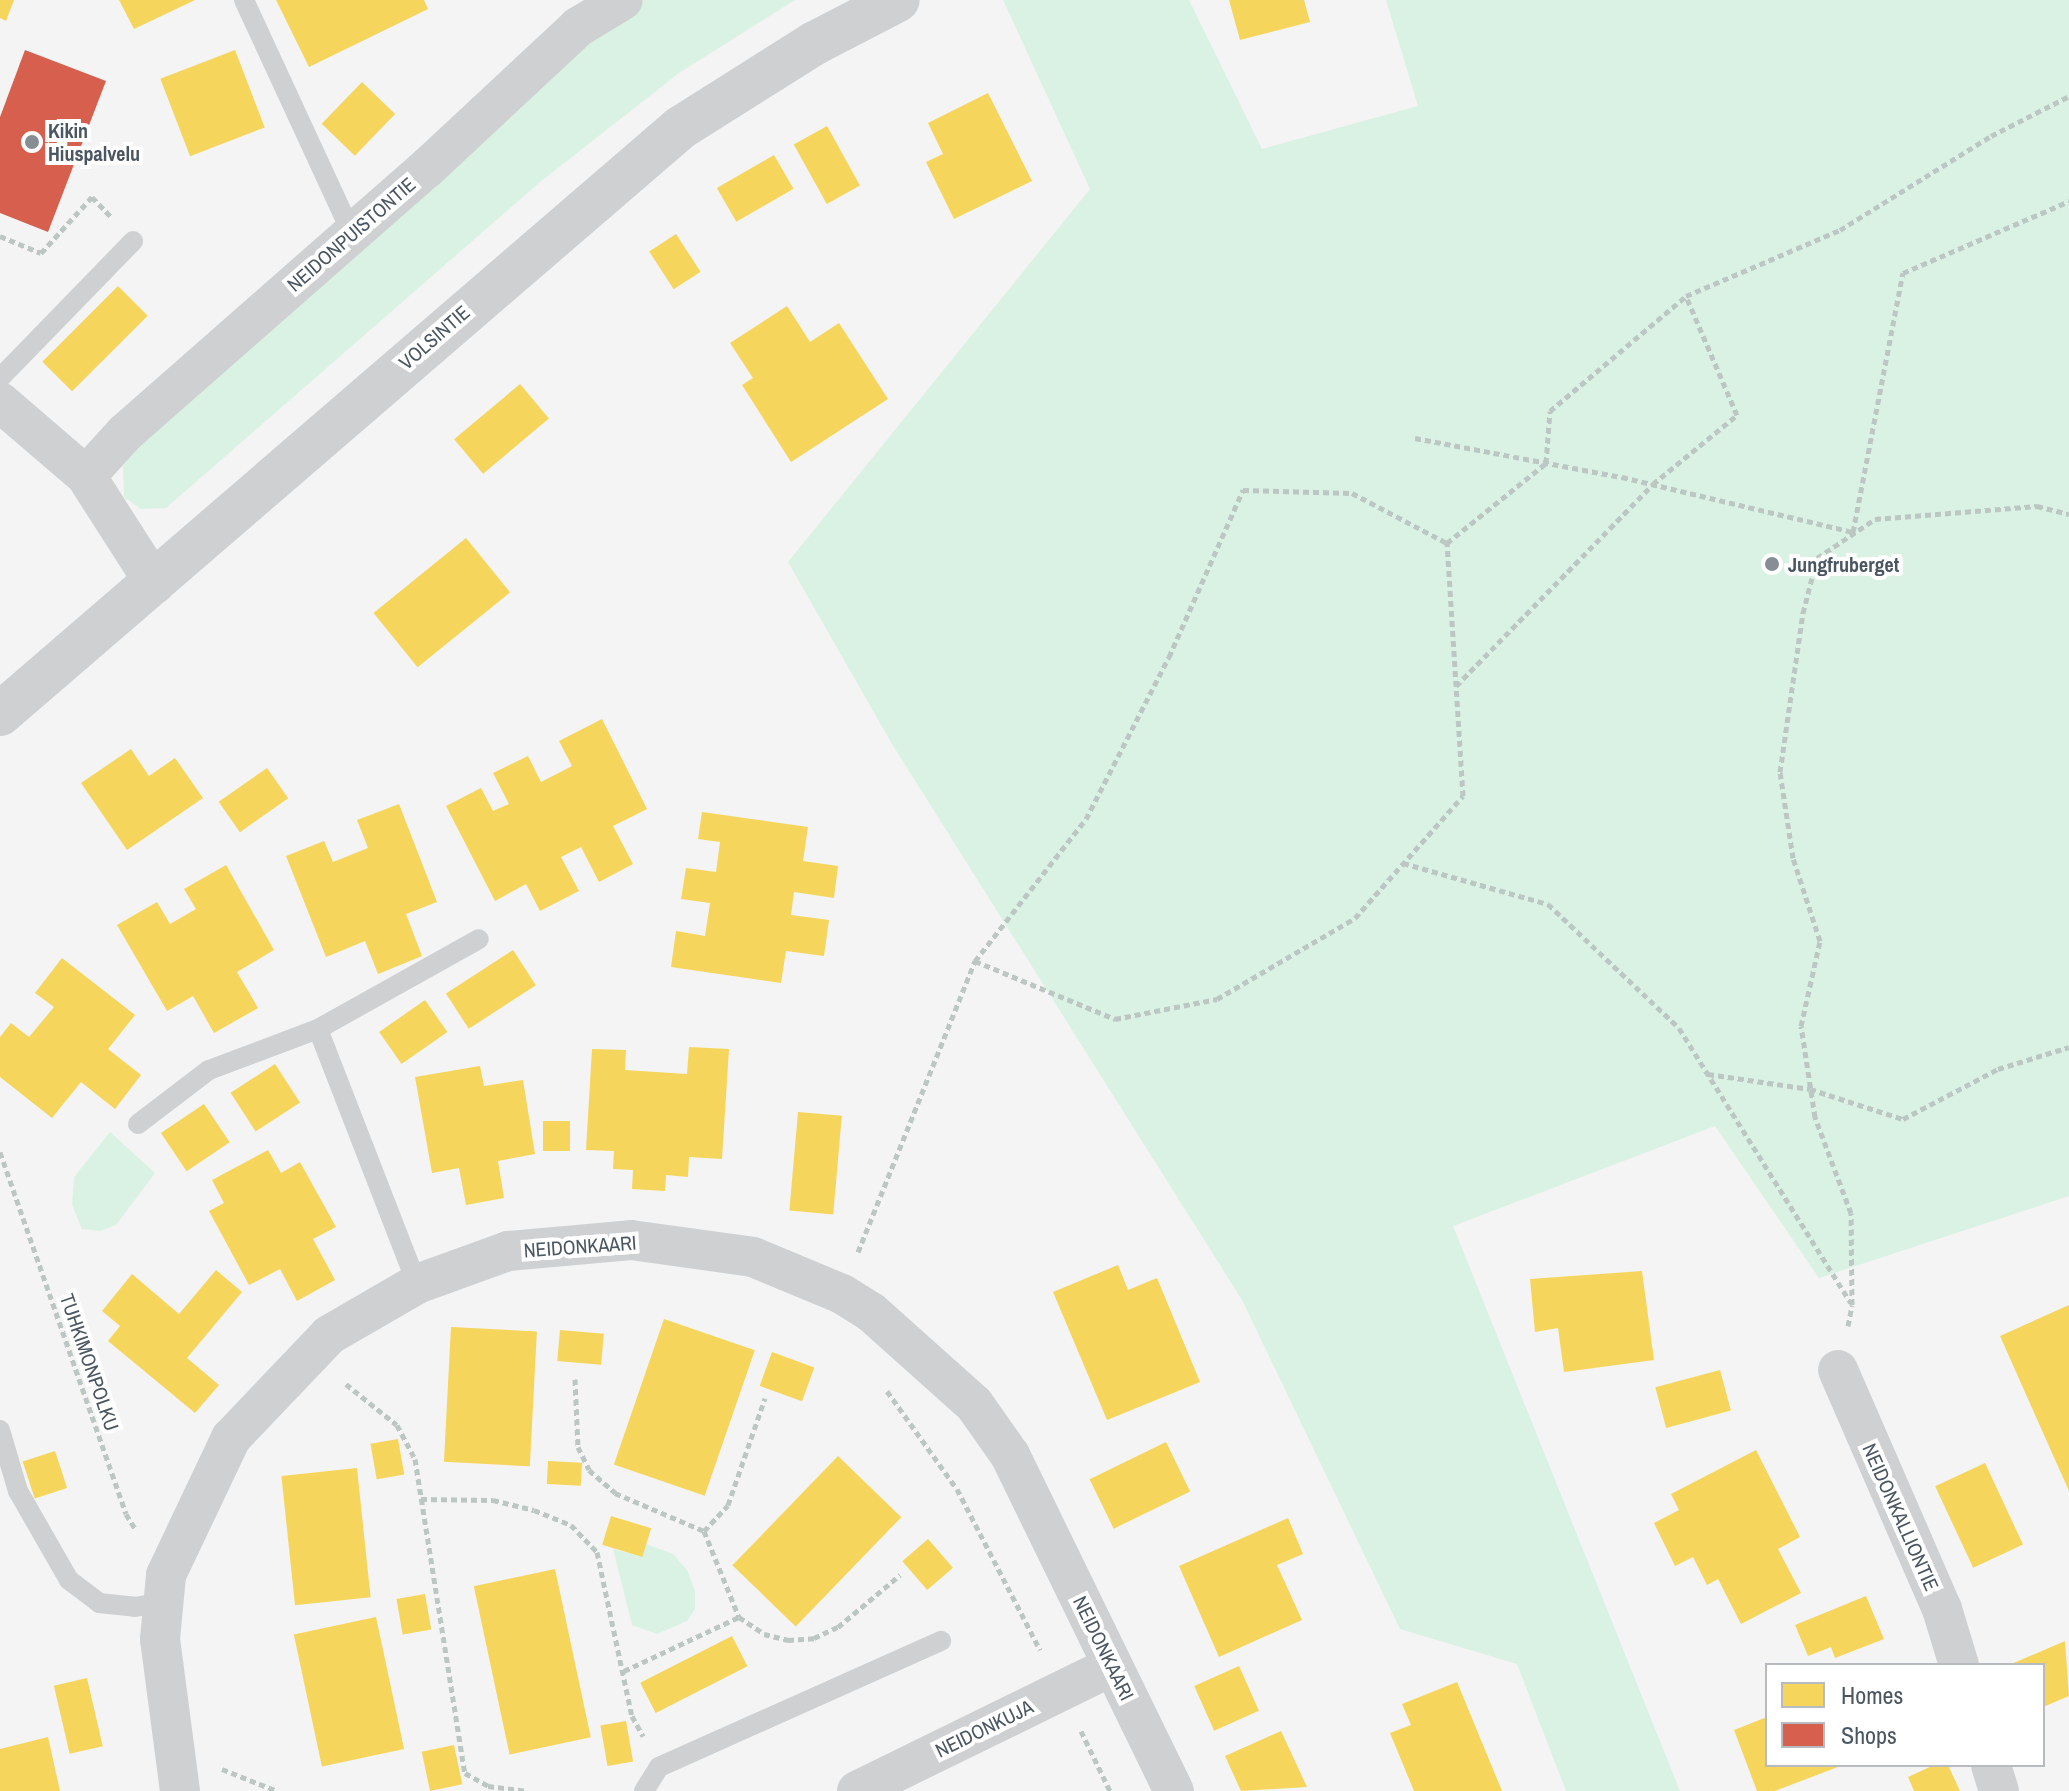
<!DOCTYPE html>
<html>
<head>
<meta charset="utf-8">
<style>
	body { margin:0 }
	#map { position:relative; width:2069px; height:1791px; overflow:hidden; background:#f4f4f4; font-family:"Archivo Narrow",sans-serif }
	div>[style] { position:absolute }
	.green>* { inset:0; background:#d9f2e3 }
	.homes>* { inset:0; background:#f6d55c; transform-origin:0 0 }
	.shops>* { inset:0; background:#d6604d }
	.path>* { height:5px; margin-top:-2.5px; transform-origin:0; background:repeating-linear-gradient(90deg,#bcc7c4 0 6px,transparent 0 10px) }
	.service>* { height:20px; margin:-10px; padding:0 10px; transform-origin:10px; border-radius:10px; background:#ced0d2 }
	.minor>* { height:40px; margin:-20px; padding:0 20px; transform-origin:20px; border-radius:20px; background:#ced0d2 }
	.tertiary>* { height:44px; margin:-22px; padding:0 22px; transform-origin:22px; border-radius:22px; background:#ced0d2 }
	.dots>* { width:22px; height:22px; translate:-50% -50%; box-sizing:border-box; border:4px solid #fff; border-radius:50% }
	span { translate:-50% -50%; white-space:nowrap; text-align:center; line-height:1.15; -webkit-text-stroke:8px #fff; paint-order:stroke }
	.poi-label { font-size:20px; color:#4a5661; font-weight:700 }
	.left { translate:0 -50%; text-align:left }
	.street-label { font-size:20px; color:#4a5661 }
	.legend { position:absolute; left:1765px; top:1663px; width:280px; height:104px; box-sizing:border-box; background:#fff; border:2px solid #b7bbc0; margin:0; padding:10px 14px; list-style:none; font-size:24px; color:#4a5661 }
	.legend li { display:flex; align-items:center; gap:16px; height:40px }
	.legend b { width:40px; border:2px solid #b7bbc0 }
</style>
</head>
<body>
<div id="map">
	<div class="green">
		<i style="clip-path:polygon(643px 0,795px 0,679px 73px,540px 182px,166px 508px,141px 509px,124px 497px,123px 466px,138px 446px,584px 40px)"></i>
		<i style="clip-path:polygon(1003px 0,1189px 0,1262px 149px,1418px 106px,1386px 0,2069px 0,2069px 1196px,1819px 1278px,1715px 1126px,1453px 1226px,1680px 1791px,1566px 1791px,1517px 1664px,1400px 1629px,1242px 1300px,892px 744px,788px 562px,1090px 189px)"></i>
		<i style="clip-path:polygon(110px 1132px,155px 1173px,116px 1225px,100px 1231px,82px 1229px,72px 1205px,74px 1177px)"></i>
		<i style="clip-path:polygon(646px 1544px,673px 1554px,687px 1570px,695px 1591px,695px 1609px,687px 1621px,657px 1634px,632px 1625px,613px 1549px,642px 1557px)"></i>
	</div>
	<div class="homes">
		<i style="clip-path:polygon(0 0,14px 0,6px 21px,0 18px)"></i>
		<i style="clip-path:polygon(119px 0,195px 0,134px 29px)"></i>
		<i style="clip-path:polygon(276px 0,424px 0,428px 9px,309px 67px)"></i>
		<i style="clip-path:polygon(1229px 0,1304px 0,1310px 22px,1240px 40px)"></i>
		<i style="left:235px;top:50px;width:83px;height:80px;rotate:69deg"></i>
		<i style="left:362px;top:82px;width:46px;height:58px;rotate:44deg"></i>
		<i style="clip-path:polygon(988px 93px,1032px 181px,954px 219px,926px 162px,943px 154px,928px 123px)"></i>
		<i style="left:827px;top:126px;width:68px;height:38px;rotate:61deg"></i>
		<i style="left:774px;top:155px;width:39px;height:66px;rotate:60deg"></i>
		<i style="left:676px;top:234px;width:45px;height:32px;rotate:57deg"></i>
		<i style="left:118px;top:286px;width:42px;height:107px;rotate:45deg"></i>
		<i style="clip-path:polygon(787px 306px,810px 342px,839px 323px,888px 399px,791px 462px,742px 385px,753px 378px,730px 343px)"></i>
		<i style="left:520px;top:384px;width:45px;height:86px;rotate:50deg"></i>
		<i style="left:466px;top:538px;width:70px;height:119px;rotate:51deg"></i>
		<i style="clip-path:polygon(602px 719px,647px 809px,613px 826px,633px 864px,599px 882px,581px 847px,561px 857px,579px 891px,540px 911px,526px 884px,495px 901px,446px 806px,481px 788px,493px 811px,509px 804px,493px 773px,528px 756px,541px 782px,572px 766px,559px 741px)"></i>
		<i style="clip-path:polygon(131px 749px,149px 776px,175px 758px,203px 798px,127px 850px,81px 783px)"></i>
		<i style="left:267px;top:768px;width:37px;height:59px;rotate:55deg"></i>
		<i style="clip-path:polygon(399px 804px,437px 902px,406px 914px,422px 956px,378px 974px,365px 941px,326px 957px,286px 856px,324px 841px,333px 862px,368px 848px,357px 820px)"></i>
		<i style="clip-path:polygon(702px 812px,808px 827px,803px 861px,838px 866px,834px 898px,794px 892px,791px 915px,829px 920px,824px 956px,786px 951px,781px 983px,671px 967px,676px 931px,705px 936px,710px 903px,681px 899px,686px 868px,716px 872px,720px 842px,698px 839px)"></i>
		<i style="clip-path:polygon(226px 865px,274px 950px,237px 972px,258px 1008px,214px 1033px,193px 996px,167px 1011px,117px 925px,157px 902px,170px 924px,196px 909px,184px 889px)"></i>
		<i style="left:513px;top:950px;width:42px;height:80px;rotate:57deg"></i>
		<i style="clip-path:polygon(62px 958px,135px 1015px,108px 1049px,141px 1075px,115px 1109px,81px 1082px,52px 1118px,0 1077px,0 1037px,11px 1023px,29px 1037px,54px 1007px,35px 993px)"></i>
		<i style="left:425px;top:1000px;width:39px;height:56px;rotate:55deg"></i>
		<i style="clip-path:polygon(689px 1047px,729px 1049px,722px 1159px,689px 1157px,688px 1177px,666px 1175px,665px 1191px,632px 1189px,633px 1170px,613px 1169px,614px 1151px,586px 1150px,592px 1049px,626px 1050px,625px 1070px,687px 1074px)"></i>
		<i style="left:275px;top:1064px;width:46px;height:53px;rotate:57deg"></i>
		<i style="clip-path:polygon(480px 1066px,484px 1086px,523px 1080px,535px 1154px,498px 1161px,504px 1198px,466px 1205px,459px 1168px,432px 1173px,415px 1077px)"></i>
		<i style="left:204px;top:1104px;width:46px;height:52px;rotate:56deg"></i>
		<i style="left:798px;top:1112px;width:44px;height:99px;rotate:5deg"></i>
		<i style="left:543px;top:1121px;width:27px;height:30px"></i>
		<i style="clip-path:polygon(268px 1150px,281px 1173px,300px 1162px,336px 1227px,313px 1239px,335px 1280px,297px 1301px,280px 1269px,249px 1285px,209px 1211px,224px 1203px,212px 1180px)"></i>
		<i style="clip-path:polygon(1118px 1265px,1128px 1290px,1157px 1278px,1200px 1382px,1107px 1420px,1053px 1292px)"></i>
		<i style="clip-path:polygon(216px 1270px,242px 1292px,187px 1358px,219px 1385px,195px 1413px,108px 1341px,120px 1326px,102px 1311px,132px 1274px,179px 1314px)"></i>
		<i style="clip-path:polygon(1642px 1271px,1654px 1360px,1564px 1372px,1558px 1328px,1535px 1332px,1530px 1279px)"></i>
		<i style="clip-path:polygon(2069px 1305px,2069px 1491px,2000px 1336px)"></i>
		<i style="left:664px;top:1319px;width:96px;height:154px;rotate:19deg"></i>
		<i style="left:451px;top:1327px;width:86px;height:135px;rotate:3deg"></i>
		<i style="left:560px;top:1330px;width:44px;height:31px;rotate:5deg"></i>
		<i style="left:772px;top:1352px;width:45px;height:36px;rotate:20deg"></i>
		<i style="left:1720px;top:1370px;width:42px;height:67px;rotate:75deg"></i>
		<i style="left:398px;top:1439px;width:36px;height:28px;rotate:80deg"></i>
		<i style="left:1166px;top:1442px;width:55px;height:85px;rotate:64deg"></i>
		<i style="clip-path:polygon(1756px 1450px,1800px 1537px,1778px 1549px,1801px 1593px,1741px 1624px,1718px 1579px,1707px 1585px,1693px 1557px,1675px 1566px,1654px 1523px,1679px 1510px,1671px 1494px)"></i>
		<i style="left:55px;top:1451px;width:39px;height:34px;rotate:72deg"></i>
		<i style="left:838px;top:1456px;width:88px;height:152px;rotate:44deg"></i>
		<i style="left:548px;top:1461px;width:34px;height:23px;rotate:3deg"></i>
		<i style="left:1985px;top:1463px;width:90px;height:55px;rotate:65deg"></i>
		<i style="left:357px;top:1468px;width:130px;height:76px;rotate:84deg"></i>
		<i style="left:611px;top:1516px;width:42px;height:30px;rotate:17deg"></i>
		<i style="clip-path:polygon(1288px 1518px,1303px 1554px,1277px 1565px,1302px 1620px,1219px 1657px,1179px 1566px)"></i>
		<i style="left:928px;top:1539px;width:38px;height:34px;rotate:49deg"></i>
		<i style="left:555px;top:1569px;width:172px;height:83px;rotate:78deg"></i>
		<i style="left:425px;top:1594px;width:36px;height:29px;rotate:80deg"></i>
		<i style="clip-path:polygon(1866px 1596px,1884px 1639px,1835px 1658px,1831px 1647px,1808px 1656px,1795px 1625px)"></i>
		<i style="left:376px;top:1617px;width:135px;height:84px;rotate:78deg"></i>
		<i style="left:732px;top:1636px;width:34px;height:103px;rotate:63deg"></i>
		<i style="clip-path:polygon(2065px 1641px,2069px 1696px,2043px 1707px,2043px 1665px,2009px 1665px)"></i>
		<i style="left:1239px;top:1666px;width:49px;height:49px;rotate:66deg"></i>
		<i style="left:87px;top:1678px;width:70px;height:34px;rotate:77deg"></i>
		<i style="clip-path:polygon(1457px 1682px,1502px 1791px,1414px 1791px,1390px 1733px,1411px 1725px,1402px 1704px)"></i>
		<i style="clip-path:polygon(1767px 1717px,1767px 1765px,1843px 1765px,1775px 1791px,1757px 1791px,1734px 1730px)"></i>
		<i style="left:626px;top:1721px;width:41px;height:26px;rotate:80deg"></i>
		<i style="clip-path:polygon(1281px 1731px,1307px 1787px,1241px 1791px,1225px 1756px)"></i>
		<i style="clip-path:polygon(48px 1737px,60px 1791px,0 1791px,0 1749px)"></i>
		<i style="left:454px;top:1745px;width:40px;height:33px;rotate:78deg"></i>
		<i style="clip-path:polygon(1934px 1765px,1948px 1765px,1960px 1791px,1914px 1791px,1908px 1777px)"></i>
	</div>
	<div class="shops">
		<i style="clip-path:polygon(25px 50px,106px 81px,48px 232px,0 213px,0 117px)"></i>
	</div>
	<div class="path">
		<i style="left:0;top:236px;width:44px;rotate:22.5deg"></i>
		<i style="left:41px;top:253px;width:76px;rotate:-47.7deg"></i>
		<i style="left:92px;top:197px;width:28px;rotate:46deg"></i>
		<i style="left:1415px;top:438px;width:211px;rotate:10.7deg"></i>
		<i style="left:1622px;top:477px;width:237px;rotate:13.4deg"></i>
		<i style="left:1853px;top:532px;width:264px;rotate:-79.1deg"></i>
		<i style="left:1903px;top:273px;width:181px;rotate:-23.4deg"></i>
		<i style="left:1456px;top:686px;width:282px;rotate:-45.7deg"></i>
		<i style="left:1653px;top:484px;width:109px;rotate:-39.4deg"></i>
		<i style="left:1737px;top:415px;width:129px;rotate:-113.2deg"></i>
		<i style="left:1403px;top:863px;width:151px;rotate:15.8deg"></i>
		<i style="left:1548px;top:904px;width:180px;rotate:43.4deg"></i>
		<i style="left:1679px;top:1028px;width:324px;rotate:58deg"></i>
		<i style="left:975px;top:961px;width:180px;rotate:-52deg"></i>
		<i style="left:1086px;top:819px;width:182px;rotate:-62.9deg"></i>
		<i style="left:1169px;top:657px;width:183px;rotate:-66.1deg"></i>
		<i style="left:1243px;top:490px;width:109px;rotate:1.6deg"></i>
		<i style="left:1352px;top:493px;width:107px;rotate:27.8deg"></i>
		<i style="left:1708px;top:1074px;width:103px;rotate:8.4deg"></i>
		<i style="left:1810px;top:1089px;width:98px;rotate:17.9deg"></i>
		<i style="left:1903px;top:1119px;width:107px;rotate:-27.8deg"></i>
		<i style="left:1998px;top:1069px;width:74px;rotate:-17.2deg"></i>
		<i style="left:0;top:1152px;width:383px;rotate:70.8deg"></i>
		<i style="left:126px;top:1514px;width:19px;rotate:58deg"></i>
		<i style="left:858px;top:1252px;width:314px;rotate:-68.1deg"></i>
		<i style="left:975px;top:961px;width:152px;rotate:22.5deg"></i>
		<i style="left:1115px;top:1019px;width:104px;rotate:-11.1deg"></i>
		<i style="left:1217px;top:999px;width:160px;rotate:-30.4deg"></i>
		<i style="left:1355px;top:918px;width:163px;rotate:-48.5deg"></i>
		<i style="left:1463px;top:796px;width:254px;rotate:-93.6deg"></i>
		<i style="left:1447px;top:543px;width:127px;rotate:-38.9deg"></i>
		<i style="left:1546px;top:463px;width:52px;rotate:-85.6deg"></i>
		<i style="left:1550px;top:411px;width:178px;rotate:-40.2deg"></i>
		<i style="left:1686px;top:296px;width:168px;rotate:-23.2deg"></i>
		<i style="left:1840px;top:230px;width:178px;rotate:-31.9deg"></i>
		<i style="left:1991px;top:136px;width:88px;rotate:-27.1deg"></i>
		<i style="left:1848px;top:1326px;width:21px;rotate:-79deg"></i>
		<i style="left:1852px;top:1305px;width:92px;rotate:-90.6deg"></i>
		<i style="left:1851px;top:1213px;width:103px;rotate:-110.6deg"></i>
		<i style="left:1815px;top:1117px;width:92px;rotate:-98.7deg"></i>
		<i style="left:1801px;top:1026px;width:87px;rotate:-77.4deg"></i>
		<i style="left:1820px;top:941px;width:87px;rotate:-108deg"></i>
		<i style="left:1793px;top:858px;width:87px;rotate:-98.6deg"></i>
		<i style="left:1780px;top:772px;width:161px;rotate:-81.8deg"></i>
		<i style="left:1803px;top:613px;width:57px;rotate:-75.7deg"></i>
		<i style="left:1817px;top:558px;width:70px;rotate:-33.9deg"></i>
		<i style="left:1875px;top:519px;width:163px;rotate:-4.6deg"></i>
		<i style="left:2037px;top:506px;width:33px;rotate:14deg"></i>
		<i style="left:575px;top:1379px;width:68px;rotate:87.5deg"></i>
		<i style="left:578px;top:1447px;width:25px;rotate:64deg"></i>
		<i style="left:589px;top:1470px;width:35px;rotate:41deg"></i>
		<i style="left:615px;top:1493px;width:97px;rotate:23.1deg"></i>
		<i style="left:704px;top:1531px;width:93px;rotate:67.9deg"></i>
		<i style="left:739px;top:1617px;width:30px;rotate:34deg"></i>
		<i style="left:764px;top:1634px;width:25px;rotate:14deg"></i>
		<i style="left:788px;top:1640px;width:26px;rotate:-4deg"></i>
		<i style="left:814px;top:1638px;width:26px;rotate:-25deg"></i>
		<i style="left:838px;top:1627px;width:81px;rotate:-40deg"></i>
		<i style="left:346px;top:1384px;width:65px;rotate:38.8deg"></i>
		<i style="left:397px;top:1425px;width:38px;rotate:62deg"></i>
		<i style="left:415px;top:1459px;width:318px;rotate:81deg"></i>
		<i style="left:465px;top:1773px;width:26px;rotate:29deg"></i>
		<i style="left:488px;top:1786px;width:38px;rotate:7deg"></i>
		<i style="left:887px;top:1391px;width:120px;rotate:54.5deg"></i>
		<i style="left:957px;top:1489px;width:181px;rotate:62.7deg"></i>
		<i style="left:421px;top:1499px;width:72px;rotate:0.8deg"></i>
		<i style="left:493px;top:1500px;width:42px;rotate:13.7deg"></i>
		<i style="left:534px;top:1510px;width:40px;rotate:22deg"></i>
		<i style="left:571px;top:1525px;width:37px;rotate:46deg"></i>
		<i style="left:597px;top:1552px;width:168px;rotate:78deg"></i>
		<i style="left:632px;top:1716px;width:23px;rotate:61deg"></i>
		<i style="left:704px;top:1531px;width:35px;rotate:-47deg"></i>
		<i style="left:728px;top:1505px;width:113px;rotate:-70.9deg"></i>
		<i style="left:624px;top:1671px;width:127px;rotate:-25.2deg"></i>
		<i style="left:1081px;top:1731px;width:67px;rotate:64.2deg"></i>
		<i style="left:222px;top:1769px;width:59px;rotate:21.8deg"></i>
	</div>
	<div class="service">
		<i style="left:244px;top:0;width:258px;rotate:65.2deg"></i>
		<i style="left:0;top:378px;width:191px;rotate:-45.8deg"></i>
		<i style="left:318px;top:1029px;width:274px;rotate:68.8deg"></i>
		<i style="left:138px;top:1124px;width:89px;rotate:-37.3deg"></i>
		<i style="left:209px;top:1070px;width:116px;rotate:-20.6deg"></i>
		<i style="left:318px;top:1029px;width:184px;rotate:-29.2deg"></i>
		<i style="left:0;top:1430px;width:64px;rotate:73.6deg"></i>
		<i style="left:18px;top:1491px;width:103px;rotate:60.2deg"></i>
		<i style="left:69px;top:1580px;width:38px;rotate:37deg"></i>
		<i style="left:99px;top:1603px;width:36px;rotate:6deg"></i>
		<i style="left:135px;top:1607px;width:28px;rotate:-10deg"></i>
		<i style="left:644px;top:1791px;width:28px;rotate:-58deg"></i>
		<i style="left:659px;top:1767px;width:309px;rotate:-24.1deg"></i>
	</div>
	<div class="minor">
		<i style="left:0;top:402px;width:113px;rotate:40.7deg"></i>
		<i style="left:86px;top:476px;width:128px;rotate:57.4deg"></i>
		<i style="left:86px;top:476px;width:58px;rotate:-47.8deg"></i>
		<i style="left:125px;top:433px;width:402px;rotate:-41.3deg"></i>
		<i style="left:427px;top:168px;width:207px;rotate:-43deg"></i>
		<i style="left:578px;top:27px;width:52px;rotate:-31deg"></i>
		<i style="left:1838px;top:1370px;width:261px;rotate:66.5deg"></i>
		<i style="left:1942px;top:1609px;width:59px;rotate:73.1deg"></i>
		<i style="left:1991px;top:1765px;width:27px;rotate:73deg"></i>
		<i style="left:180px;top:1791px;width:153px;rotate:-97.5deg"></i>
		<i style="left:160px;top:1639px;width:64px;rotate:-84.6deg"></i>
		<i style="left:166px;top:1575px;width:152px;rotate:-64.6deg"></i>
		<i style="left:231px;top:1438px;width:142px;rotate:-46.4deg"></i>
		<i style="left:329px;top:1335px;width:102px;rotate:-30.1deg"></i>
		<i style="left:417px;top:1284px;width:97px;rotate:-19.9deg"></i>
		<i style="left:508px;top:1251px;width:123px;rotate:-5.1deg"></i>
		<i style="left:631px;top:1240px;width:123px;rotate:7.9deg"></i>
		<i style="left:753px;top:1257px;width:96px;rotate:22.6deg"></i>
		<i style="left:842px;top:1294px;width:34px;rotate:32deg"></i>
		<i style="left:871px;top:1312px;width:138px;rotate:41.8deg"></i>
		<i style="left:974px;top:1404px;width:62px;rotate:54.8deg"></i>
		<i style="left:1010px;top:1455px;width:374px;rotate:64deg"></i>
		<i style="left:857px;top:1791px;width:284px;rotate:-26.1deg"></i>
	</div>
	<div class="tertiary">
		<i style="left:0;top:714px;width:898px;rotate:-40.75deg"></i>
		<i style="left:680px;top:128px;width:160px;rotate:-32.2deg"></i>
		<i style="left:815px;top:43px;width:93px;rotate:-27.4deg"></i>
	</div>
	<div class="dots">
		<i style="left:32px;top:142px;background:#868d94"></i>
		<i style="left:1772px;top:564px;background:#868d94"></i>
	</div>
	<div class="poi-label">
		<span class="left" style="left:48px;top:142px">Kikin<br>Hiuspalvelu</span>
		<span class="left" style="left:1788px;top:564px">Jungfruberget</span>
	</div>
	<div class="street-label">
		<span style="left:351px;top:234px;rotate:-41deg">NEIDONPUISTONTIE</span>
		<span style="left:434px;top:337px;rotate:-41deg">VOLSINTIE</span>
		<span style="left:580px;top:1246px;rotate:-4deg">NEIDONKAARI</span>
		<span style="left:90px;top:1362px;rotate:71deg">TUHKIMONPOLKU</span>
		<span style="left:1901px;top:1517px;rotate:66deg">NEIDONKALLIONTIE</span>
		<span style="left:1104px;top:1648px;rotate:64deg">NEIDONKAARI</span>
		<span style="left:984px;top:1728px;rotate:-26deg">NEIDONKUJA</span>
	</div>
	<ul class="legend">
	<li><b style="height:22px;background:#f6d55c"></b>Homes</li>
	<li><b style="height:22px;background:#d6604d"></b>Shops</li>
	</ul>
</div>
</body>
</html>
